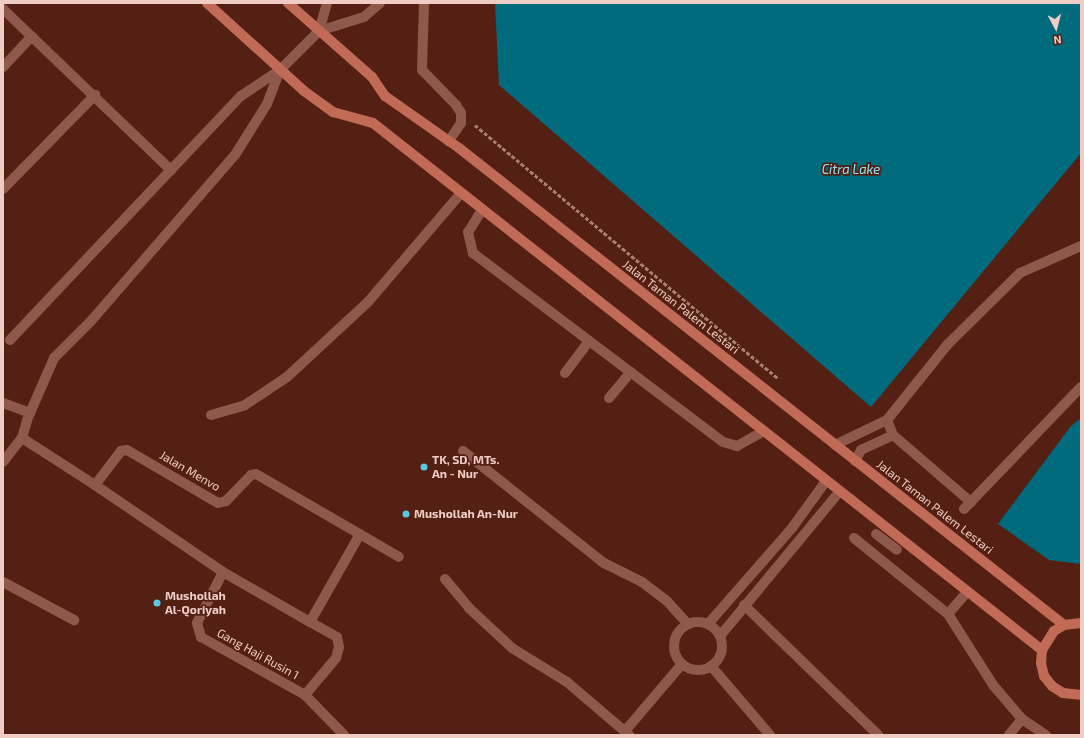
<!DOCTYPE html>
<html>
<head>
<meta charset="utf-8">
<style>
	body { margin:0 }
	#map { position:relative; width:1084px; height:738px; overflow:hidden; background:#542013; font-family:"Exo 2",sans-serif }
	div>[style] { position:absolute }
	.water>* { inset:0; background:#006b7d }
	.path>* { height:2.5px; margin-top:-1.25px; transform-origin:0; background:repeating-linear-gradient(90deg,#a87e73 0 4px,transparent 0 6px) }
	.lane>* { height:10px; margin:-5px; padding:0 5px; transform-origin:5px; border-radius:5px; background:#8e584a }
	.street>* { height:10px; margin:-5px; padding:0 5px; transform-origin:5px; border-radius:5px; background:#8e584a }
	.street>.ring { margin:-5px; padding:0; box-sizing:content-box; background:none; border:10px solid #8e584a; border-radius:50% }
	.secondary>* { height:10px; margin:-5px; padding:0 5px; transform-origin:5px; border-radius:5px; background:#c16b56 }
	.dots>* { width:11px; height:11px; translate:-50% -50%; box-sizing:border-box; border:2px solid #542013; border-radius:50% }
	span { translate:-50% -50%; white-space:nowrap; text-align:center; line-height:1.15; -webkit-text-stroke:3.5px #542013; paint-order:stroke }
	.street-label { font-size:12px; color:#efcdc4 }
	.poi-label { font-size:12px; color:#efcdc4; font-weight:700 }
	.left { translate:0 -50%; text-align:left }
	.water-label { font-size:13px; color:#93e2f6; font-style:italic }
	.frame { position:absolute; inset:0; border:4px solid #efcdc4; pointer-events:none }
	.north { position:absolute; left:1036px; top:8px; width:40px; height:40px; -webkit-text-stroke:3px #542013; paint-order:stroke; rotate:173deg; font-size:11px; font-weight:700; line-height:16px; text-align:center; color:#efcdc4 }
	.north::after { content:''; display:block; margin:auto; width:14px; height:18px; background:#efcdc4; clip-path:polygon(50% 0,100% 100%,50% 72%,0 100%) }
</style>
</head>
<body>
<div id="map">
	<div class="water">
		<i style="clip-path:polygon(495px 3px,1081px 3px,1081px 153px,871px 407px,499px 85px)"></i>
		<i style="clip-path:polygon(1081px 418px,1081px 564px,1049px 560px,998px 524px,1071px 426px)"></i>
	</div>
	<div class="path">
		<i style="left:475px;top:125px;width:396px;rotate:39.9deg"></i>
	</div>
	<div class="lane">
		<i style="left:424px;top:3px;width:67px;rotate:91.7deg"></i>
		<i style="left:422px;top:70px;width:49px;rotate:45.8deg"></i>
		<i style="left:456px;top:105px;width:9px;rotate:58deg"></i>
		<i style="left:461px;top:113px;width:10px;rotate:90deg"></i>
		<i style="left:461px;top:123px;width:22px;rotate:124deg"></i>
		<i style="left:319px;top:31px;width:47px;rotate:-17.3deg"></i>
		<i style="left:364px;top:17px;width:21px;rotate:-41deg"></i>
		<i style="left:482px;top:210px;width:26px;rotate:122deg"></i>
		<i style="left:468px;top:232px;width:22px;rotate:77deg"></i>
		<i style="left:473px;top:253px;width:313px;rotate:37.1deg"></i>
		<i style="left:723px;top:442px;width:15px;rotate:16deg"></i>
		<i style="left:737px;top:446px;width:31px;rotate:-29deg"></i>
		<i style="left:565px;top:373px;width:40px;rotate:-53deg"></i>
		<i style="left:609px;top:398px;width:34px;rotate:-50deg"></i>
		<i style="left:887px;top:420px;width:16px;rotate:68deg"></i>
		<i style="left:893px;top:435px;width:103px;rotate:40.7deg"></i>
		<i style="left:835px;top:445px;width:58px;rotate:-25.7deg"></i>
		<i style="left:887px;top:420px;width:96px;rotate:-51.3deg"></i>
		<i style="left:947px;top:345px;width:103px;rotate:-44.6deg"></i>
		<i style="left:1020px;top:273px;width:67px;rotate:-23.9deg"></i>
		<i style="left:855px;top:461px;width:13px;rotate:-61deg"></i>
		<i style="left:861px;top:450px;width:35px;rotate:-25deg"></i>
		<i style="left:964px;top:509px;width:169px;rotate:-46.2deg"></i>
		<i style="left:876px;top:534px;width:26px;rotate:37deg"></i>
		<i style="left:854px;top:538px;width:121px;rotate:39deg"></i>
		<i style="left:948px;top:614px;width:84px;rotate:57.6deg"></i>
		<i style="left:993px;top:685px;width:45px;rotate:49.5deg"></i>
		<i style="left:1022px;top:719px;width:29px;rotate:34deg"></i>
		<i style="left:948px;top:614px;width:28px;rotate:-49deg"></i>
		<i style="left:1009px;top:735px;width:21px;rotate:-51deg"></i>
	</div>
	<div class="street">
		<i style="left:3px;top:9px;width:233px;rotate:43.8deg"></i>
		<i style="left:3px;top:67px;width:42px;rotate:-46.9deg"></i>
		<i style="left:3px;top:189px;width:132px;rotate:-45.6deg"></i>
		<i style="left:10px;top:340px;width:336px;rotate:-46.6deg"></i>
		<i style="left:241px;top:96px;width:47px;rotate:-33.7deg"></i>
		<i style="left:280px;top:70px;width:55px;rotate:-45deg"></i>
		<i style="left:319px;top:31px;width:29px;rotate:-74deg"></i>
		<i style="left:3px;top:403px;width:29px;rotate:20deg"></i>
		<i style="left:211px;top:415px;width:35px;rotate:-16deg"></i>
		<i style="left:245px;top:405px;width:50px;rotate:-33.7deg"></i>
		<i style="left:287px;top:377px;width:110px;rotate:-42.8deg"></i>
		<i style="left:368px;top:302px;width:143px;rotate:-49.5deg"></i>
		<i style="left:22px;top:438px;width:87px;rotate:32.8deg"></i>
		<i style="left:95px;top:485px;width:43px;rotate:-52.6deg"></i>
		<i style="left:121px;top:451px;width:6px;rotate:-9deg"></i>
		<i style="left:127px;top:450px;width:105px;rotate:30.2deg"></i>
		<i style="left:218px;top:503px;width:8px;rotate:-14deg"></i>
		<i style="left:226px;top:501px;width:36px;rotate:-46deg"></i>
		<i style="left:251px;top:475px;width:5px;rotate:-11deg"></i>
		<i style="left:256px;top:474px;width:165px;rotate:30.1deg"></i>
		<i style="left:463px;top:451px;width:180px;rotate:38.5deg"></i>
		<i style="left:604px;top:563px;width:42px;rotate:26.6deg"></i>
		<i style="left:642px;top:582px;width:31px;rotate:37deg"></i>
		<i style="left:667px;top:601px;width:31px;rotate:48deg"></i>
		<i style="left:3px;top:462px;width:31px;rotate:-52deg"></i>
		<i style="left:22px;top:438px;width:19px;rotate:-74deg"></i>
		<i style="left:27px;top:420px;width:68px;rotate:-66.5deg"></i>
		<i style="left:54px;top:358px;width:52px;rotate:-45deg"></i>
		<i style="left:91px;top:321px;width:220px;rotate:-49.1deg"></i>
		<i style="left:235px;top:155px;width:60px;rotate:-57.9deg"></i>
		<i style="left:267px;top:104px;width:36px;rotate:-69deg"></i>
		<i style="left:95px;top:485px;width:155px;rotate:34.2deg"></i>
		<i style="left:223px;top:572px;width:57px;rotate:117deg"></i>
		<i style="left:197px;top:623px;width:15px;rotate:74deg"></i>
		<i style="left:201px;top:637px;width:119px;rotate:29.1deg"></i>
		<i style="left:305px;top:695px;width:56px;rotate:45.7deg"></i>
		<i style="left:223px;top:572px;width:100px;rotate:29.9deg"></i>
		<i style="left:310px;top:622px;width:101px;rotate:-60.4deg"></i>
		<i style="left:445px;top:579px;width:38px;rotate:50deg"></i>
		<i style="left:469px;top:608px;width:59px;rotate:42.9deg"></i>
		<i style="left:512px;top:648px;width:65px;rotate:31.7deg"></i>
		<i style="left:567px;top:682px;width:82px;rotate:40.5deg"></i>
		<i style="left:3px;top:582px;width:81px;rotate:28.2deg"></i>
		<i style="left:744px;top:605px;width:187px;rotate:44.1deg"></i>
		<i class="ring" style="left:674px;top:622px;width:38px;height:38px"></i>
		<i style="left:708px;top:624px;width:128px;rotate:-48.8deg"></i>
		<i style="left:792px;top:528px;width:58px;rotate:-54.1deg"></i>
		<i style="left:720px;top:636px;width:188px;rotate:-50.4deg"></i>
		<i style="left:711px;top:666px;width:91px;rotate:49.5deg"></i>
		<i style="left:305px;top:695px;width:48px;rotate:-50deg"></i>
		<i style="left:336px;top:658px;width:11px;rotate:-75deg"></i>
		<i style="left:339px;top:647px;width:10px;rotate:-101deg"></i>
		<i style="left:337px;top:637px;width:31px;rotate:-151deg"></i>
		<i style="left:625px;top:731px;width:88px;rotate:-49.6deg"></i>
	</div>
	<div class="secondary">
		<i style="left:207px;top:3px;width:131px;rotate:42.2deg"></i>
		<i style="left:304px;top:91px;width:36px;rotate:36deg"></i>
		<i style="left:333px;top:112px;width:41px;rotate:15.4deg"></i>
		<i style="left:373px;top:123px;width:852px;rotate:38.23deg"></i>
		<i style="left:288px;top:3px;width:112px;rotate:41.4deg"></i>
		<i style="left:372px;top:77px;width:23px;rotate:56deg"></i>
		<i style="left:385px;top:96px;width:90px;rotate:35.1deg"></i>
		<i style="left:459px;top:148px;width:770px;rotate:38.25deg"></i>
		<i style="left:1081px;top:623px;width:17px;rotate:173deg"></i>
		<i style="left:1064px;top:625px;width:12px;rotate:149deg"></i>
		<i style="left:1054px;top:631px;width:22px;rotate:122deg"></i>
		<i style="left:1042px;top:650px;width:13px;rotate:94deg"></i>
		<i style="left:1041px;top:663px;width:13px;rotate:77deg"></i>
		<i style="left:1044px;top:676px;width:13px;rotate:51deg"></i>
		<i style="left:1052px;top:686px;width:13px;rotate:32deg"></i>
		<i style="left:1063px;top:693px;width:18px;rotate:6deg"></i>
	</div>
	<div class="dots">
		<i style="left:424px;top:467px;background:#57c9e3"></i>
		<i style="left:406px;top:514px;background:#57c9e3"></i>
		<i style="left:157px;top:603px;background:#57c9e3"></i>
	</div>
	<div class="street-label">
		<span style="left:681px;top:307px;rotate:38deg">Jalan Taman Palem Lestari</span>
		<span style="left:190px;top:471px;rotate:30deg">Jalan Menvo</span>
		<span style="left:935px;top:507px;rotate:38deg">Jalan Taman Palem Lestari</span>
		<span style="left:258px;top:654px;rotate:29deg">Gang Haji Rusin 1</span>
	</div>
	<div class="poi-label">
		<span class="left" style="left:432px;top:467px">TK, SD, MTs.<br>An - Nur</span>
		<span class="left" style="left:414px;top:514px">Mushollah An-Nur</span>
		<span class="left" style="left:165px;top:603px">Mushollah<br>Al-Qoriyah</span>
	</div>
	<div class="water-label">
		<span style="left:851px;top:169px">Citra Lake</span>
	</div>
	<div class="frame"></div>
	<div class="north">N</div>
</div>
</body>
</html>
